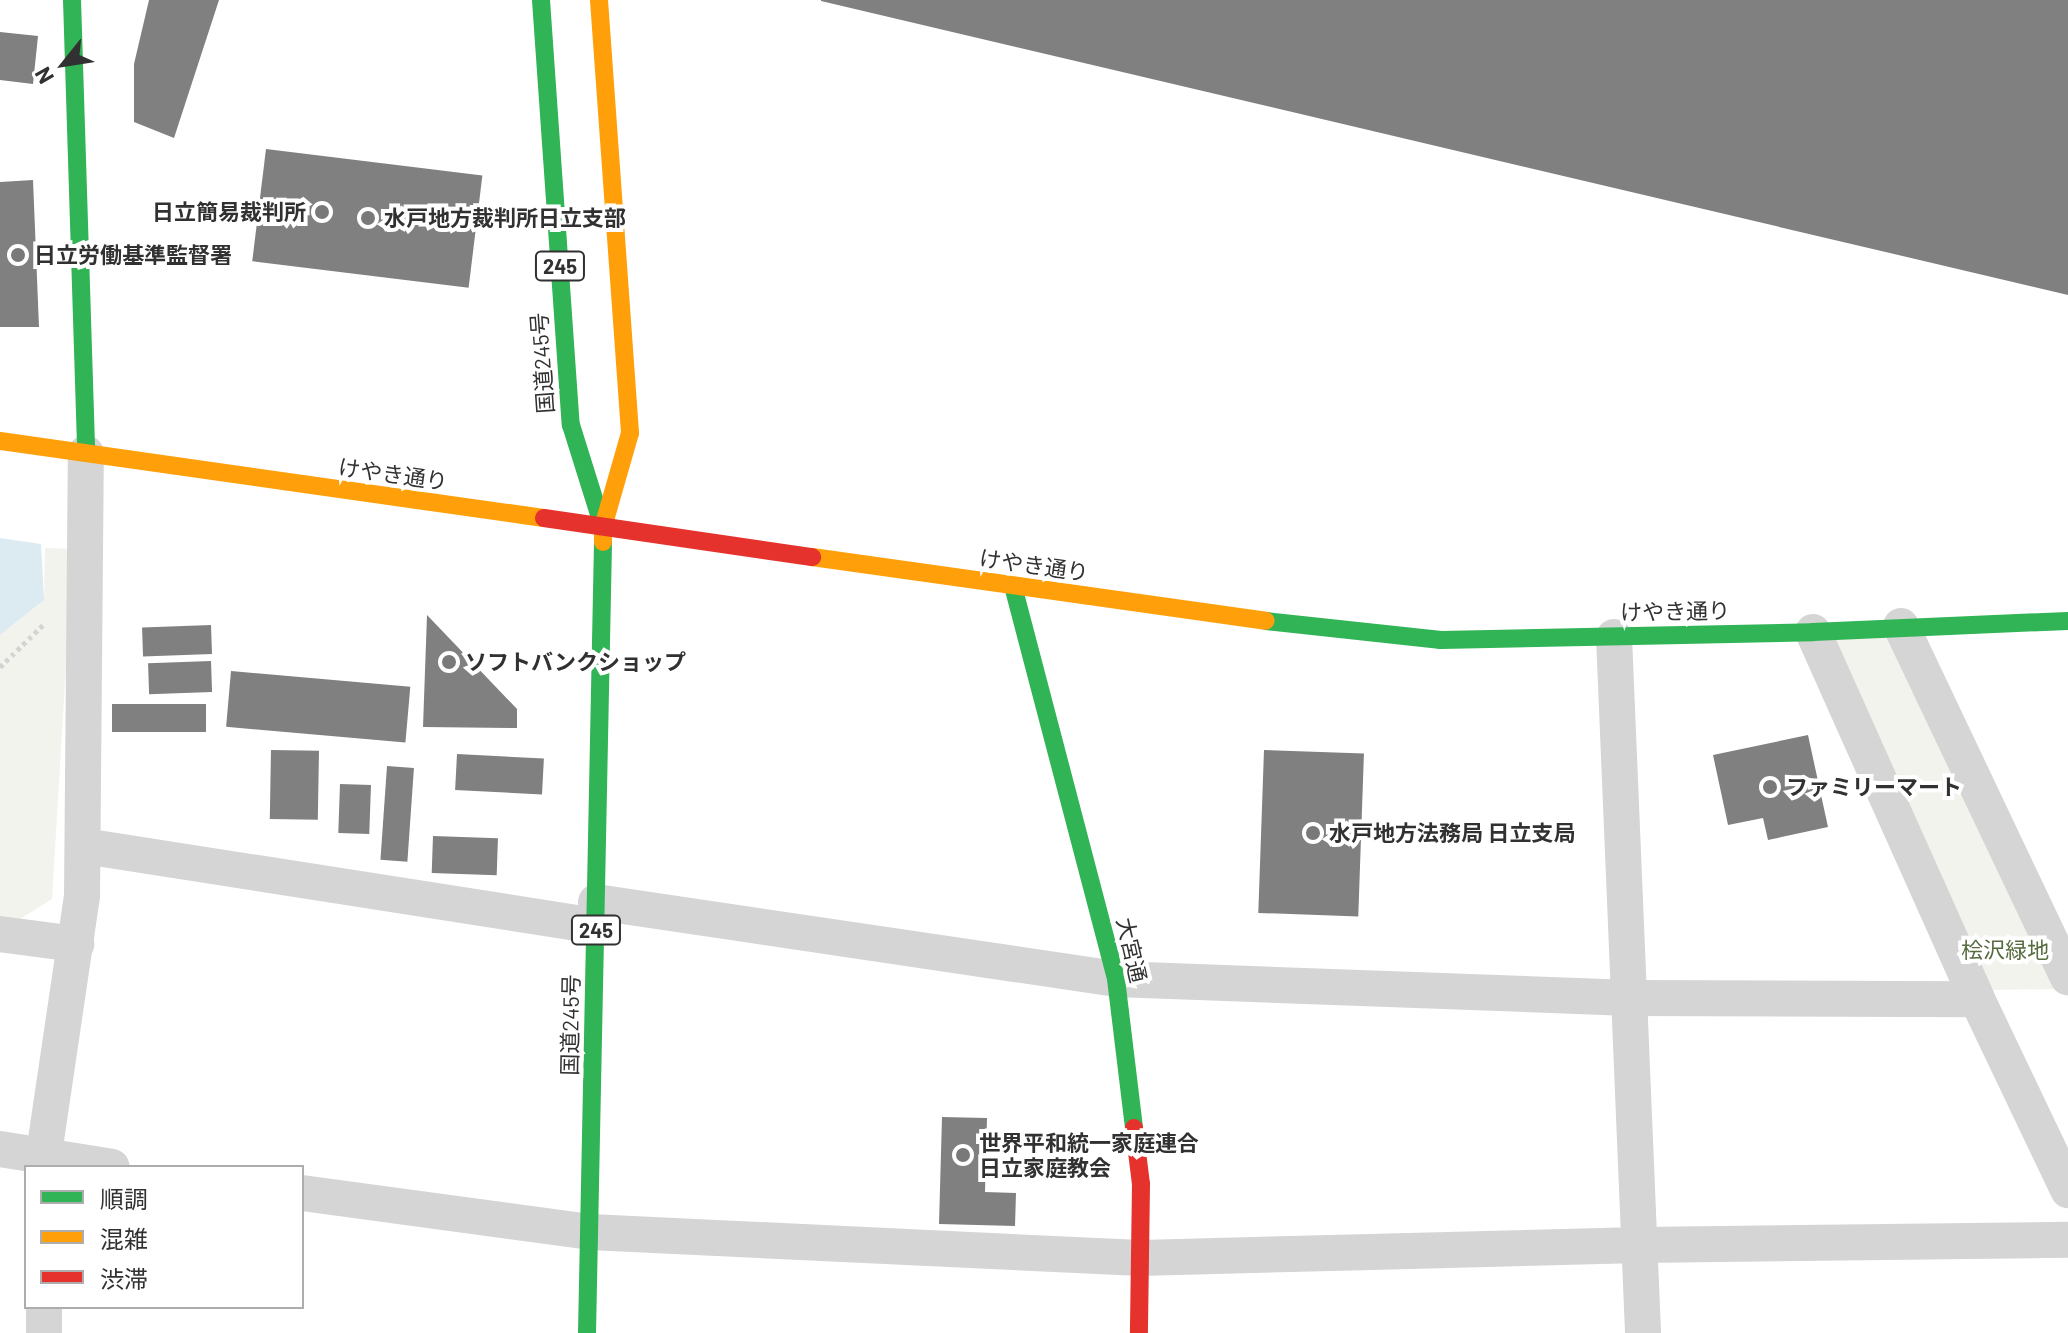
<!DOCTYPE html>
<html>
<head>
<meta charset="utf-8">
<style>
	body { margin:0 }
	#map { position:relative; width:2068px; height:1333px; overflow:hidden; background:#fff; font-family:Barlow,"Noto Sans JP",sans-serif }
	div>[style] { position:absolute }
	.green>* { inset:0; background:#f1f3ec }
	.water>* { inset:0; background:#dcebf2 }
	.building>* { inset:0; background:#808080; transform-origin:0 0 }
	.path>* { height:5px; margin-top:-2.5px; transform-origin:0; background:repeating-linear-gradient(90deg,#d4d4d4 0 4px,transparent 0 8px) }
	.street>* { height:36px; margin:-18px; padding:0 18px; transform-origin:18px; border-radius:18px; background:#d5d5d5 }
	.fast>* { height:18px; margin:-9px; padding:0 9px; transform-origin:9px; border-radius:9px; background:#30b455 }
	.slow>* { height:18px; margin:-9px; padding:0 9px; transform-origin:9px; border-radius:9px; background:#ff9f0a }
	.jam>* { height:18px; margin:-9px; padding:0 9px; transform-origin:9px; border-radius:9px; background:#e5322d }
	.dots>* { width:22px; height:22px; translate:-50% -50%; box-sizing:border-box; border:4px solid #fff; border-radius:50% }
	span { translate:-50% -50%; white-space:nowrap; text-align:center; line-height:1.15; -webkit-text-stroke:8px #fff; paint-order:stroke }
	.shield-label span { padding:2px 6px; background:#fff; border:2px solid; border-radius:6px; -webkit-text-stroke-width:0 }
	.shield-label { font-size:20px; color:#313131; font-weight:700 }
	.poi-label { font-size:22px; color:#313131; font-weight:700 }
	.right { translate:-100% -50%; text-align:right }
	.left { translate:0 -50%; text-align:left }
	.street-label { font-size:22px; color:#313131 }
	.park-label { font-size:22px; color:#566b3f }
	.legend { position:absolute; left:24px; top:1165px; width:280px; height:144px; box-sizing:border-box; background:#fff; border:2px solid #adadad; margin:0; padding:10px 14px; list-style:none; font-size:24px; color:#313131 }
	.legend li { display:flex; align-items:center; gap:16px; height:40px }
	.legend b { width:40px; border:2px solid #adadad }
	.north { position:absolute; left:24px; top:24px; width:80px; height:80px; -webkit-text-stroke:6px #fff; paint-order:stroke; rotate:240deg; font-size:22px; font-weight:700; line-height:32px; text-align:center; color:#313131 }
	.north::after { content:''; display:block; margin:auto; width:28px; height:36px; background:#313131; clip-path:polygon(50% 0,100% 100%,50% 72%,0 100%) }
</style>
</head>
<body>
<div id="map">
	<div class="green">
		<i style="clip-path:polygon(45px 548px,73px 549px,52px 899px,12px 924px,0 922px,0 635px,44px 600px)"></i>
		<i style="clip-path:polygon(1898px 634px,2066px 989px,1980px 990px,1824px 638px)"></i>
	</div>
	<div class="water">
		<i style="clip-path:polygon(0 538px,41px 544px,44px 600px,0 635px)"></i>
	</div>
	<div class="building">
		<i style="clip-path:polygon(149px 0,219px 0,174px 138px,134px 122px,134px 64px)"></i>
		<i style="clip-path:polygon(2068px 0,2068px 295px,821px 1px,821px 0)"></i>
		<i style="clip-path:polygon(0 32px,38px 36px,33px 84px,0 80px)"></i>
		<i style="left:266px;top:149px;width:218px;height:113px;rotate:7deg"></i>
		<i style="clip-path:polygon(33px 180px,39px 327px,0 327px,0 182px)"></i>
		<i style="clip-path:polygon(427px 615px,517px 709px,517px 728px,423px 727px)"></i>
		<i style="left:211px;top:625px;width:29px;height:69px;rotate:88deg"></i>
		<i style="left:211px;top:661px;width:31px;height:63px;rotate:88deg"></i>
		<i style="left:231px;top:671px;width:180px;height:56px;rotate:5deg"></i>
		<i style="left:206px;top:704px;width:28px;height:94px;rotate:90deg"></i>
		<i style="clip-path:polygon(1808px 735px,1828px 827px,1768px 840px,1763px 818px,1728px 825px,1713px 755px)"></i>
		<i style="left:271px;top:750px;width:48px;height:69px;rotate:1deg"></i>
		<i style="left:1264px;top:750px;width:100px;height:163px;rotate:2deg"></i>
		<i style="left:457px;top:754px;width:87px;height:36px;rotate:3deg"></i>
		<i style="left:387px;top:766px;width:27px;height:94px;rotate:4deg"></i>
		<i style="left:340px;top:784px;width:31px;height:49px;rotate:2deg"></i>
		<i style="left:433px;top:836px;width:65px;height:37px;rotate:2deg"></i>
		<i style="clip-path:polygon(942px 1117px,987px 1118px,985px 1192px,1016px 1193px,1015px 1226px,939px 1224px)"></i>
	</div>
	<div class="path">
		<i style="left:0;top:667px;width:64px;rotate:-44.4deg"></i>
	</div>
	<div class="street">
		<i style="left:1901px;top:626px;width:389px;rotate:64.6deg"></i>
		<i style="left:1813px;top:632px;width:402px;rotate:65.9deg"></i>
		<i style="left:1977px;top:999px;width:212px;rotate:64.5deg"></i>
		<i style="left:1614px;top:637px;width:697px;rotate:87.61deg"></i>
		<i style="left:84px;top:846px;width:518px;rotate:8.88deg"></i>
		<i style="left:596px;top:902px;width:526px;rotate:8.42deg"></i>
		<i style="left:1116px;top:979px;width:515px;rotate:2.11deg"></i>
		<i style="left:1631px;top:998px;width:346px;rotate:0.2deg"></i>
		<i style="left:0;top:934px;width:77px;rotate:7.5deg"></i>
		<i style="left:0;top:1149px;width:113px;rotate:9.1deg"></i>
		<i style="left:42px;top:1167px;width:275px;rotate:-81.6deg"></i>
		<i style="left:82px;top:895px;width:442px;rotate:-89.5deg"></i>
		<i style="left:302px;top:1193px;width:291px;rotate:7.7deg"></i>
		<i style="left:590px;top:1232px;width:551px;rotate:2.71deg"></i>
		<i style="left:1140px;top:1258px;width:500px;rotate:-1.49deg"></i>
		<i style="left:1640px;top:1245px;width:428px;rotate:-0.7deg"></i>
		<i style="left:44px;top:1307px;width:26px;rotate:90deg"></i>
	</div>
	<div class="fast">
		<i style="left:72px;top:0;width:453px;rotate:88.2deg"></i>
		<i style="left:541px;top:0;width:426px;rotate:86deg"></i>
		<i style="left:571px;top:425px;width:107px;rotate:72.6deg"></i>
		<i style="left:1013px;top:586px;width:406px;rotate:75.3deg"></i>
		<i style="left:1116px;top:979px;width:150px;rotate:83.1deg"></i>
		<i style="left:1266px;top:621px;width:176px;rotate:6.2deg"></i>
		<i style="left:1441px;top:640px;width:372px;rotate:-1.2deg"></i>
		<i style="left:1813px;top:632px;width:255px;rotate:-2.5deg"></i>
		<i style="left:587px;top:1333px;width:791px;rotate:-88.84deg"></i>
	</div>
	<div class="slow">
		<i style="left:599px;top:0;width:434px;rotate:85.9deg"></i>
		<i style="left:630px;top:433px;width:98px;rotate:106deg"></i>
		<i style="left:603px;top:527px;width:15px;rotate:90deg"></i>
		<i style="left:0;top:441px;width:549px;rotate:8.06deg"></i>
		<i style="left:812px;top:557px;width:458px;rotate:8deg"></i>
	</div>
	<div class="jam">
		<i style="left:544px;top:518px;width:271px;rotate:8.3deg"></i>
		<i style="left:1134px;top:1128px;width:56px;rotate:82.9deg"></i>
		<i style="left:1141px;top:1184px;width:149px;rotate:90.8deg"></i>
	</div>
	<div class="dots">
		<i style="left:322px;top:212px;background:#797979"></i>
		<i style="left:368px;top:218px;background:#797979"></i>
		<i style="left:18px;top:255px;background:#797979"></i>
		<i style="left:449px;top:662px;background:#797979"></i>
		<i style="left:1770px;top:787px;background:#797979"></i>
		<i style="left:1313px;top:833px;background:#797979"></i>
		<i style="left:963px;top:1155px;background:#797979"></i>
	</div>
	<div class="shield-label">
		<span style="left:560px;top:266px">245</span>
		<span style="left:596px;top:930px">245</span>
	</div>
	<div class="poi-label">
		<span class="right" style="left:306px;top:212px">日立簡易裁判所</span>
		<span class="left" style="left:384px;top:218px">水戸地方裁判所日立支部</span>
		<span class="left" style="left:34px;top:255px">日立労働基準監督署</span>
		<span class="left" style="left:465px;top:662px">ソフトバンクショップ</span>
		<span class="left" style="left:1786px;top:787px">ファミリーマート</span>
		<span class="left" style="left:1329px;top:833px">水戸地方法務局 日立支局</span>
		<span class="left" style="left:979px;top:1155px">世界平和統一家庭連合<br>日立家庭教会</span>
	</div>
	<div class="street-label">
		<span style="left:542px;top:363px;rotate:-94deg">国道245号</span>
		<span style="left:393px;top:474px;rotate:8deg">けやき通り</span>
		<span style="left:1034px;top:565px;rotate:8deg">けやき通り</span>
		<span style="left:1675px;top:611px;rotate:-1deg">けやき通り</span>
		<span style="left:1132px;top:950px;rotate:77deg">大宮通</span>
		<span style="left:570px;top:1025px;rotate:-89deg">国道245号</span>
	</div>
	<div class="park-label">
		<span style="left:2005px;top:950px">桧沢緑地</span>
	</div>
	<ul class="legend">
	<li><b style="height:10px;background:#30b455"></b>順調</li>
	<li><b style="height:10px;background:#ff9f0a"></b>混雑</li>
	<li><b style="height:10px;background:#e5322d"></b>渋滞</li>
	</ul>
	<div class="north">N</div>
</div>
</body>
</html>
